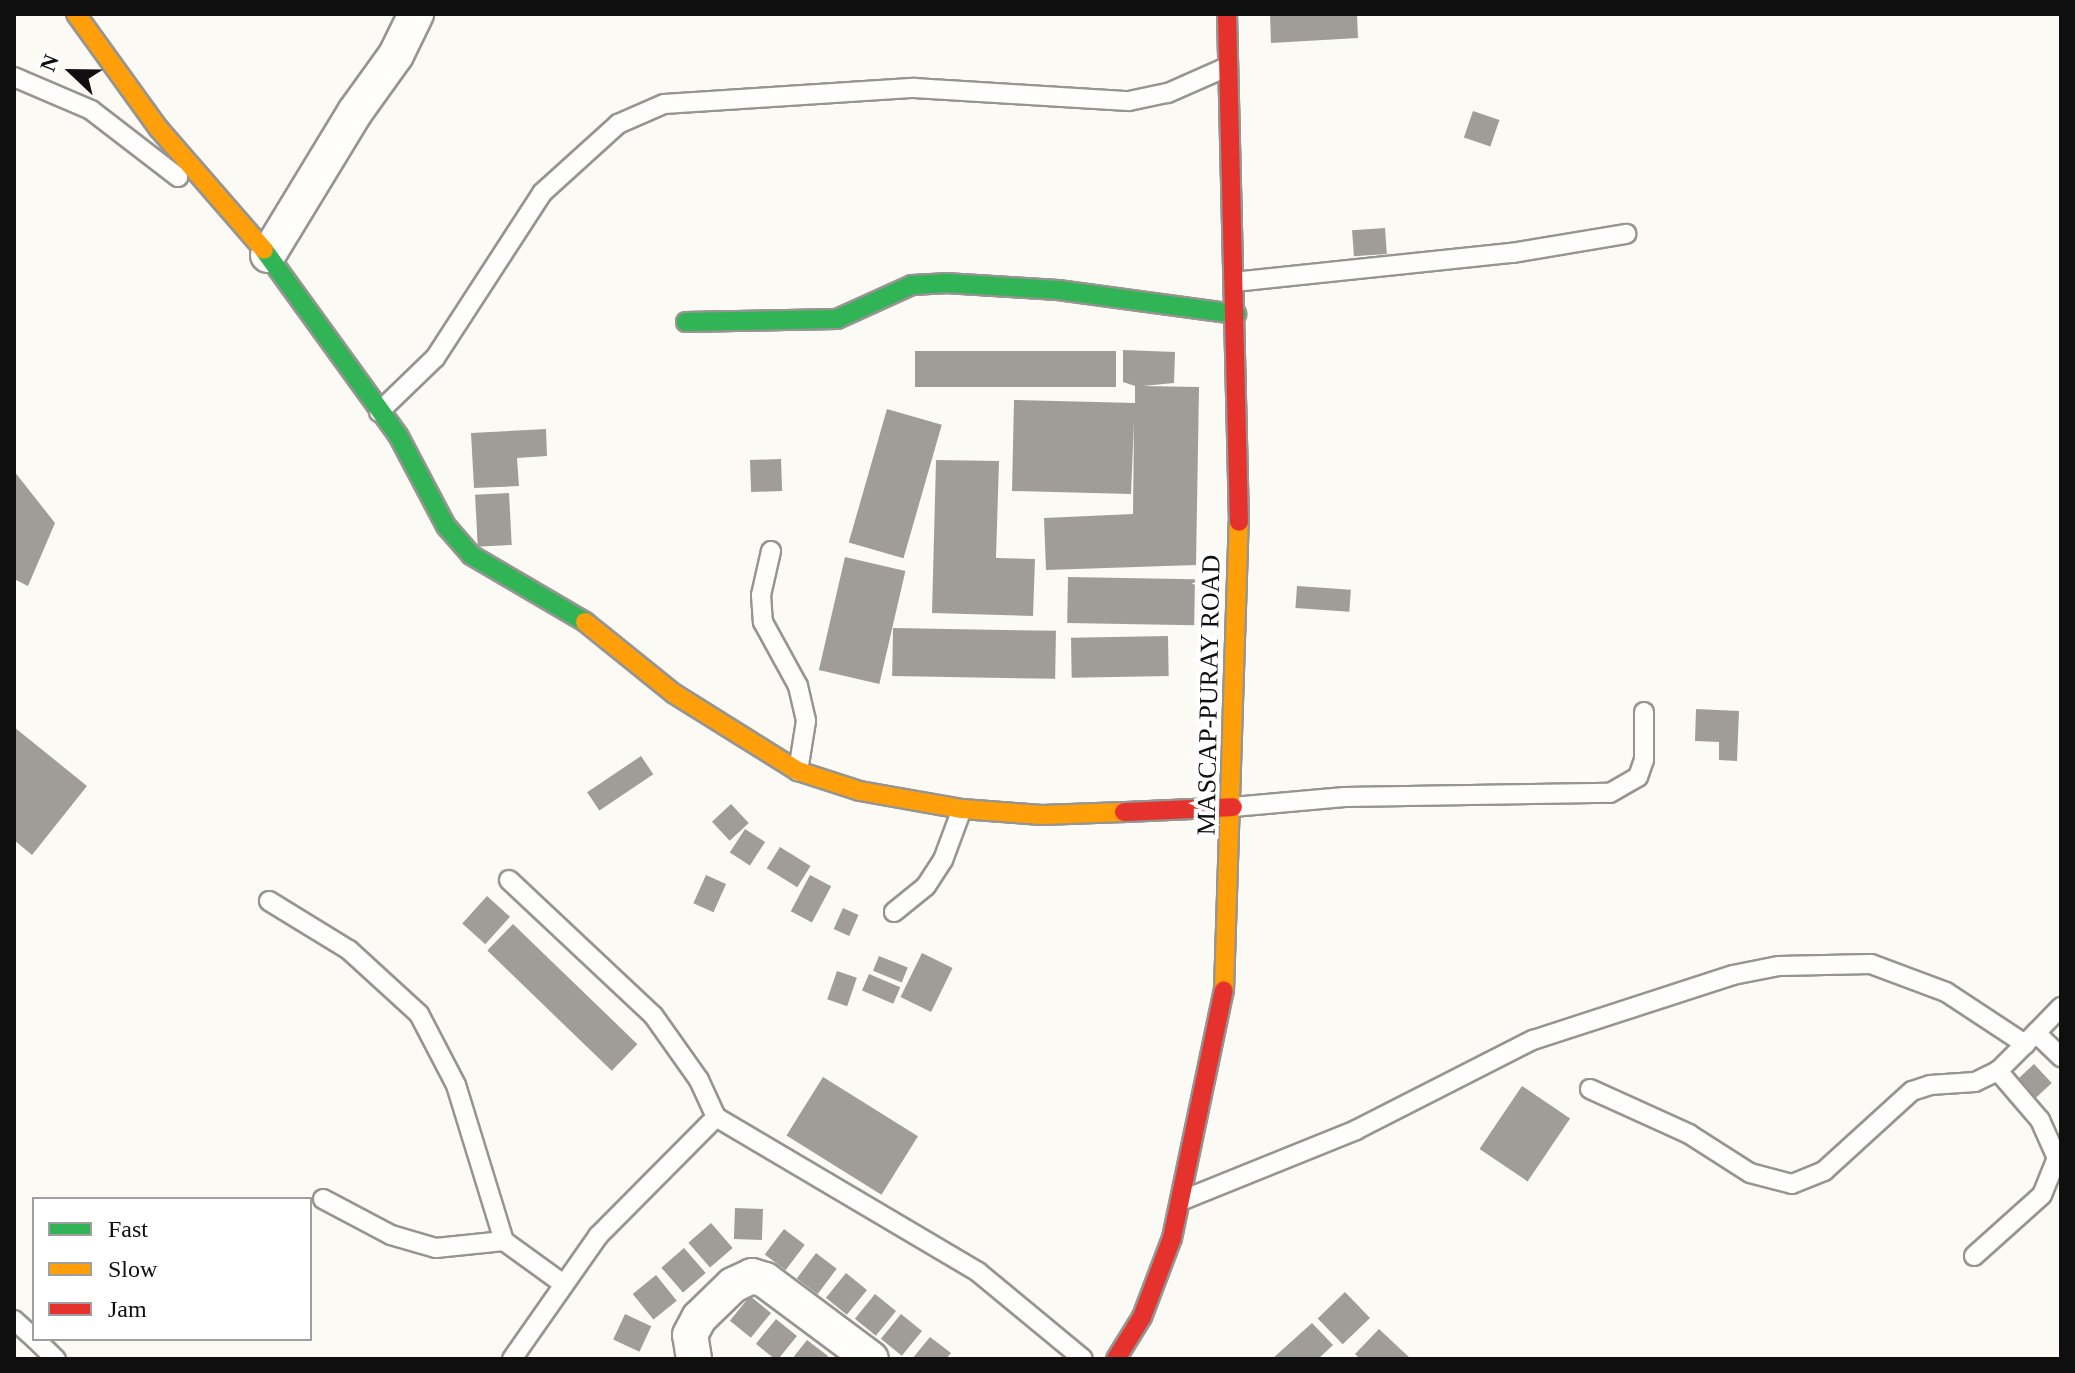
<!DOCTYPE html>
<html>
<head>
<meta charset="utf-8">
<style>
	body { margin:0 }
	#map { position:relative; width:2075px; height:1373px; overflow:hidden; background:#fcfaf4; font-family:Georgia,serif }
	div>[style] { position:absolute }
	.building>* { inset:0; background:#a09d99; transform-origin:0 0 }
	.roads { filter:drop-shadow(2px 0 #969592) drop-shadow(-2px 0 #969592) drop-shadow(0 2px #969592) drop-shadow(0 -2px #969592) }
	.lane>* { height:18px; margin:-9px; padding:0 9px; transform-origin:9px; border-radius:9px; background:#fffefd }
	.street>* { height:34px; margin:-17px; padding:0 17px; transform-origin:17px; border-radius:17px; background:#fffefd }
	.fast>* { height:18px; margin:-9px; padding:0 9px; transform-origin:9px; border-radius:9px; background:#30b455 }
	.slow>* { height:18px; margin:-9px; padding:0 9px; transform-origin:9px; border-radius:9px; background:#ff9f0a }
	.jam>* { height:18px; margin:-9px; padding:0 9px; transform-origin:9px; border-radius:9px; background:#e5322d }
	span { translate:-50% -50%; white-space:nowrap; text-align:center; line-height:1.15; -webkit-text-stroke:8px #fff; paint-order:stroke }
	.street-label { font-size:26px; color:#0f0f0f }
	.frame { position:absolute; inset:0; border:16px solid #0f0f0f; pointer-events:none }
	.legend { position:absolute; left:32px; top:1197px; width:280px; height:144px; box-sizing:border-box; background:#fff; border:2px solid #9f9f9f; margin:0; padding:10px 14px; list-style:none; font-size:24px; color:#0f0f0f }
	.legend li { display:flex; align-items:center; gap:16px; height:40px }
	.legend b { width:40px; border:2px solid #9f9f9f }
	.north { position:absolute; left:32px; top:32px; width:80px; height:80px; -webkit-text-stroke:6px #fff; paint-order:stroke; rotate:292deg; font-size:22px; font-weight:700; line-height:32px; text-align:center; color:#0f0f0f }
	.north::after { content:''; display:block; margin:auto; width:28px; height:36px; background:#0f0f0f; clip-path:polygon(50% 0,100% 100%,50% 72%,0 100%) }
</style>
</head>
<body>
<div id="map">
	<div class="building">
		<i style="clip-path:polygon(1270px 14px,1357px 14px,1358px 38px,1271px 43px)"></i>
		<i style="left:1473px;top:111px;width:28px;height:28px;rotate:19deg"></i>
		<i style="left:1385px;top:228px;width:26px;height:33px;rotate:86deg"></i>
		<i style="clip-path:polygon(1123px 350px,1175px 352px,1174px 383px,1143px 386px,1199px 387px,1196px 565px,1046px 570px,1044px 518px,1133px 514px,1134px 422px,1131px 494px,1012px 491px,1014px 400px,1135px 403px,1135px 386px,1123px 382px)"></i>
		<i style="left:1116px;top:351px;width:36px;height:201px;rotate:90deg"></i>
		<i style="left:887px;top:409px;width:57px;height:139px;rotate:16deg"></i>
		<i style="clip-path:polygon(546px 429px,547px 456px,517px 458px,519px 486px,474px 488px,471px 433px)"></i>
		<i style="left:781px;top:459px;width:32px;height:31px;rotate:88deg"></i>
		<i style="clip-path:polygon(936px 460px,999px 461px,996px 558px,1035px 559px,1033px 616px,932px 613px)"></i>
		<i style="clip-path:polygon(14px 471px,55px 523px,28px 586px,14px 579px)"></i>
		<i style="left:509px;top:493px;width:52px;height:34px;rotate:87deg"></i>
		<i style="left:845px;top:557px;width:62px;height:116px;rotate:13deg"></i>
		<i style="left:1068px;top:577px;width:127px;height:46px;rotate:1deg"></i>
		<i style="left:1297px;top:586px;width:54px;height:22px;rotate:4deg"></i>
		<i style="left:893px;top:628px;width:163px;height:48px;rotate:1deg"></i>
		<i style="left:1168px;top:636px;width:40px;height:97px;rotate:89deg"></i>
		<i style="clip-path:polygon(1696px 709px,1739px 711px,1737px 761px,1719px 760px,1719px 742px,1695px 741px)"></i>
		<i style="clip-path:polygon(14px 727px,87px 786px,32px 855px,14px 840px)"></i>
		<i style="left:641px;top:756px;width:22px;height:65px;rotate:56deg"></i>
		<i style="left:731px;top:804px;width:26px;height:26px;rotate:47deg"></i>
		<i style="left:745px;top:829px;width:24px;height:28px;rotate:33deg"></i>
		<i style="left:780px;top:847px;width:36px;height:25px;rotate:32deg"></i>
		<i style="left:706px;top:875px;width:22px;height:31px;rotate:24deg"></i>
		<i style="left:810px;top:875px;width:24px;height:41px;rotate:28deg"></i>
		<i style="left:487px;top:896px;width:31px;height:37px;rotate:42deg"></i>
		<i style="left:843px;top:908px;width:17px;height:23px;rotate:24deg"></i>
		<i style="left:513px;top:924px;width:173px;height:37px;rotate:44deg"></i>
		<i style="left:922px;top:953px;width:34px;height:49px;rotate:26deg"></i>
		<i style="left:879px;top:956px;width:31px;height:16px;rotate:22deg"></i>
		<i style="left:837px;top:971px;width:21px;height:30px;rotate:19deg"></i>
		<i style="left:869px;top:974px;width:34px;height:18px;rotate:23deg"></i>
		<i style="left:2034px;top:1064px;width:26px;height:22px;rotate:47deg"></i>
		<i style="left:823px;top:1077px;width:112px;height:69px;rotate:32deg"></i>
		<i style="left:1522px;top:1086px;width:58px;height:76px;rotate:34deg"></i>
		<i style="left:735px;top:1208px;width:28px;height:31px;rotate:2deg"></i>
		<i style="left:711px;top:1223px;width:33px;height:30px;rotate:49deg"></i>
		<i style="left:784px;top:1229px;width:26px;height:32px;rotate:37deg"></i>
		<i style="left:684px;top:1248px;width:33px;height:30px;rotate:49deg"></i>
		<i style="left:816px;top:1253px;width:26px;height:32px;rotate:37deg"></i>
		<i style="left:846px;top:1273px;width:27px;height:32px;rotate:39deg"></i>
		<i style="left:656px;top:1275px;width:33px;height:30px;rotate:51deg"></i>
		<i style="left:1345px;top:1292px;width:36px;height:38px;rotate:46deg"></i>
		<i style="left:875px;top:1294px;width:27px;height:32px;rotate:39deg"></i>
		<i style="left:750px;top:1296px;width:27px;height:32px;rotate:39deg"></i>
		<i style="left:625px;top:1314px;width:29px;height:28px;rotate:25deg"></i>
		<i style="left:901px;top:1314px;width:27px;height:32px;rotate:39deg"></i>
		<i style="left:776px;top:1319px;width:27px;height:32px;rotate:39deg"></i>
		<i style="clip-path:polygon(1312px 1323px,1333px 1345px,1318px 1359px,1272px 1359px)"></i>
		<i style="clip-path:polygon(1379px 1329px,1411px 1359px,1360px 1359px,1355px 1354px)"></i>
		<i style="clip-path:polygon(930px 1337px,951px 1353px,946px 1359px,912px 1359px)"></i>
		<i style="clip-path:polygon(807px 1340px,828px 1356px,826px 1359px,792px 1359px)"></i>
	</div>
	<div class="roads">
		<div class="lane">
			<i style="left:14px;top:77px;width:84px;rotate:23.2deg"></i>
			<i style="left:91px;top:110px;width:110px;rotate:37.6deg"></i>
			<i style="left:1234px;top:282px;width:280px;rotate:-6deg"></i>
			<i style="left:1512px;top:253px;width:116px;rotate:-9.5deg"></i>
			<i style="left:379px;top:412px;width:78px;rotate:-44deg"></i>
			<i style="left:435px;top:358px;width:197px;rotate:-57deg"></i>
			<i style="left:542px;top:193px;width:103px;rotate:-42.2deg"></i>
			<i style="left:618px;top:124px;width:50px;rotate:-23.5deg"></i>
			<i style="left:664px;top:104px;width:251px;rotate:-3.7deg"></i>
			<i style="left:914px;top:88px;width:215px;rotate:3.5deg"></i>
			<i style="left:1129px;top:101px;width:40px;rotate:-12deg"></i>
			<i style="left:1168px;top:93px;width:64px;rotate:-23.8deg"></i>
			<i style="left:771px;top:551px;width:45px;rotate:102.8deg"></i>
			<i style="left:761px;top:595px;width:27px;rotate:86deg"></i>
			<i style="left:763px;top:622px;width:73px;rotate:61.3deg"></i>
			<i style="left:798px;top:686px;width:36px;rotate:77deg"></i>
			<i style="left:806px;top:721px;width:51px;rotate:99.1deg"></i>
			<i style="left:1233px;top:807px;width:112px;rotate:-5.1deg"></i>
			<i style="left:1345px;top:797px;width:265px;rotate:-0.9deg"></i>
			<i style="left:1610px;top:793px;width:32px;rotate:-30deg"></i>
			<i style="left:1638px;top:777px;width:18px;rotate:-71deg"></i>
			<i style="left:1644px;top:760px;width:48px;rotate:-90deg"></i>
			<i style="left:509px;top:880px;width:197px;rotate:43.2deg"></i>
			<i style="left:653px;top:1015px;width:80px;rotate:54.7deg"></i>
			<i style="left:699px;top:1080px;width:41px;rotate:65.3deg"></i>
			<i style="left:716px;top:1117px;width:304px;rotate:30.6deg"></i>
			<i style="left:978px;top:1272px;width:136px;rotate:39.6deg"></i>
			<i style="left:269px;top:901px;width:94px;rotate:31.5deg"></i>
			<i style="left:349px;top:950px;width:95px;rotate:42.4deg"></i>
			<i style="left:419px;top:1014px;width:80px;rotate:62.5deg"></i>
			<i style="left:456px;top:1085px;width:163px;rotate:72.9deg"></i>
			<i style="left:504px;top:1241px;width:72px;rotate:35.9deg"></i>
			<i style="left:894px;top:912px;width:41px;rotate:-39.1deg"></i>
			<i style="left:926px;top:886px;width:31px;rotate:-57deg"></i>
			<i style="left:943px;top:860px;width:54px;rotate:-69.6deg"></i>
			<i style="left:2036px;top:1033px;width:35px;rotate:44deg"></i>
			<i style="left:1590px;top:1089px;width:109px;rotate:24.4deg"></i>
			<i style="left:1689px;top:1134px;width:72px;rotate:32.6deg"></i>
			<i style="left:1750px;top:1173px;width:43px;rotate:14.7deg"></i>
			<i style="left:1792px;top:1184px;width:35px;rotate:-22deg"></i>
			<i style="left:1824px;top:1171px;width:119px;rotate:-42.3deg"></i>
			<i style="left:1912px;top:1091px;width:19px;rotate:-18deg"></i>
			<i style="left:1930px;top:1085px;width:45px;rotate:-3.8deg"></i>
			<i style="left:1975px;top:1082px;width:25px;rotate:-26deg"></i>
			<i style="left:1998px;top:1071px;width:38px;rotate:-45deg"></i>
			<i style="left:323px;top:1199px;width:77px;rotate:27.9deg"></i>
			<i style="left:391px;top:1235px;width:47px;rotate:16.1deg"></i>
			<i style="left:436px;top:1248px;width:68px;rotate:-5.9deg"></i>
			<i style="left:1183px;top:1200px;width:187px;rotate:-22deg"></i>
			<i style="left:1356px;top:1130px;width:199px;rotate:-27deg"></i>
			<i style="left:1533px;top:1040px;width:210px;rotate:-18deg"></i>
			<i style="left:1733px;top:975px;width:47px;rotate:-11.1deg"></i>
			<i style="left:1779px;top:966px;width:92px;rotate:-1.2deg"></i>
			<i style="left:1871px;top:964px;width:80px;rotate:20.5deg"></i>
			<i style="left:1946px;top:992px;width:95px;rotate:33.4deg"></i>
			<i style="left:2025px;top:1044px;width:52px;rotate:-45.8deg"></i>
			<i style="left:1974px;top:1256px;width:91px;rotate:-41.9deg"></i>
			<i style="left:2042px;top:1195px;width:40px;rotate:-68deg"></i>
			<i style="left:2057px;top:1158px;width:42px;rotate:-114.1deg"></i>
			<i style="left:2040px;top:1120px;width:65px;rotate:-130.6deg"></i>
			<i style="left:14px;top:1320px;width:27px;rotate:42deg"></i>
			<i style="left:35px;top:1339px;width:29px;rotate:44deg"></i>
			<i style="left:512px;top:1359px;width:150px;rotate:-55deg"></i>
			<i style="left:598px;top:1236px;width:168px;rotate:-45.2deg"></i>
		</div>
		<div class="street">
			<i style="left:268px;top:255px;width:167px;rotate:-58.7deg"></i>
			<i style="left:355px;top:112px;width:70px;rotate:-54.3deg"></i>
			<i style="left:396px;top:55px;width:46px;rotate:-64deg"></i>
			<i style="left:694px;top:1359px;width:24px;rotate:-99deg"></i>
			<i style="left:690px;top:1335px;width:19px;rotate:-62deg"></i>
			<i style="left:699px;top:1318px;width:47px;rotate:-44.1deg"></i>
			<i style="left:733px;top:1285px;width:21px;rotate:-25deg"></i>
			<i style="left:752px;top:1276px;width:14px;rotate:17deg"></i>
			<i style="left:765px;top:1280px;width:132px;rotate:36.7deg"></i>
		</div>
		<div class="fast">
			<i style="left:264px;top:250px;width:228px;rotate:54.1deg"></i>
			<i style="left:398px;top:435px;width:103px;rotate:62.2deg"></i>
			<i style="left:446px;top:526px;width:38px;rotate:49deg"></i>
			<i style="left:471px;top:555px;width:132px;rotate:30.4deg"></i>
			<i style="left:686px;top:322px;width:151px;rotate:-1.1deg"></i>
			<i style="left:837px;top:319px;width:82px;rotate:-24.4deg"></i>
			<i style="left:912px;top:285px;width:33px;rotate:-3deg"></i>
			<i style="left:945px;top:283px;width:113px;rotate:3.5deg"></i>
			<i style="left:1058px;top:290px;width:180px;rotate:7.7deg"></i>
		</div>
		<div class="slow">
			<i style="left:76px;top:14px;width:142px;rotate:54.2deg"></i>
			<i style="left:159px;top:129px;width:160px;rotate:49deg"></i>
			<i style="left:585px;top:622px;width:113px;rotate:38.9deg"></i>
			<i style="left:673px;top:693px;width:147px;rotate:32deg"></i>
			<i style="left:798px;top:771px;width:65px;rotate:17.9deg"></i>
			<i style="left:860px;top:791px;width:104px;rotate:10deg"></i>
			<i style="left:962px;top:809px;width:80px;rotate:4.3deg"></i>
			<i style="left:1042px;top:815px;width:82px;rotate:-2.1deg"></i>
			<i style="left:1224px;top:990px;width:468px;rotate:-88.2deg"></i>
		</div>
		<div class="jam">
			<i style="left:1227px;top:14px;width:508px;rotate:88.65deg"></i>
			<i style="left:1124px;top:812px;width:109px;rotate:-2.6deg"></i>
			<i style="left:1116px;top:1359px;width:49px;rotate:-58.2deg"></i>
			<i style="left:1142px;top:1317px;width:85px;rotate:-69.2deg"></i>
			<i style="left:1172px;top:1238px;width:253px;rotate:-78.2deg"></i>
		</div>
	</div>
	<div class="street-label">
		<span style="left:1209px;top:695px;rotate:-89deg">MASCAP-PURAY ROAD</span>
	</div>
	<div class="frame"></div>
	<ul class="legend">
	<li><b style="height:10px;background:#30b455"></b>Fast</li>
	<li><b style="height:10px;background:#ff9f0a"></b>Slow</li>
	<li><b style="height:10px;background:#e5322d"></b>Jam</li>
	</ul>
	<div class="north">N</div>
</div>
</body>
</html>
